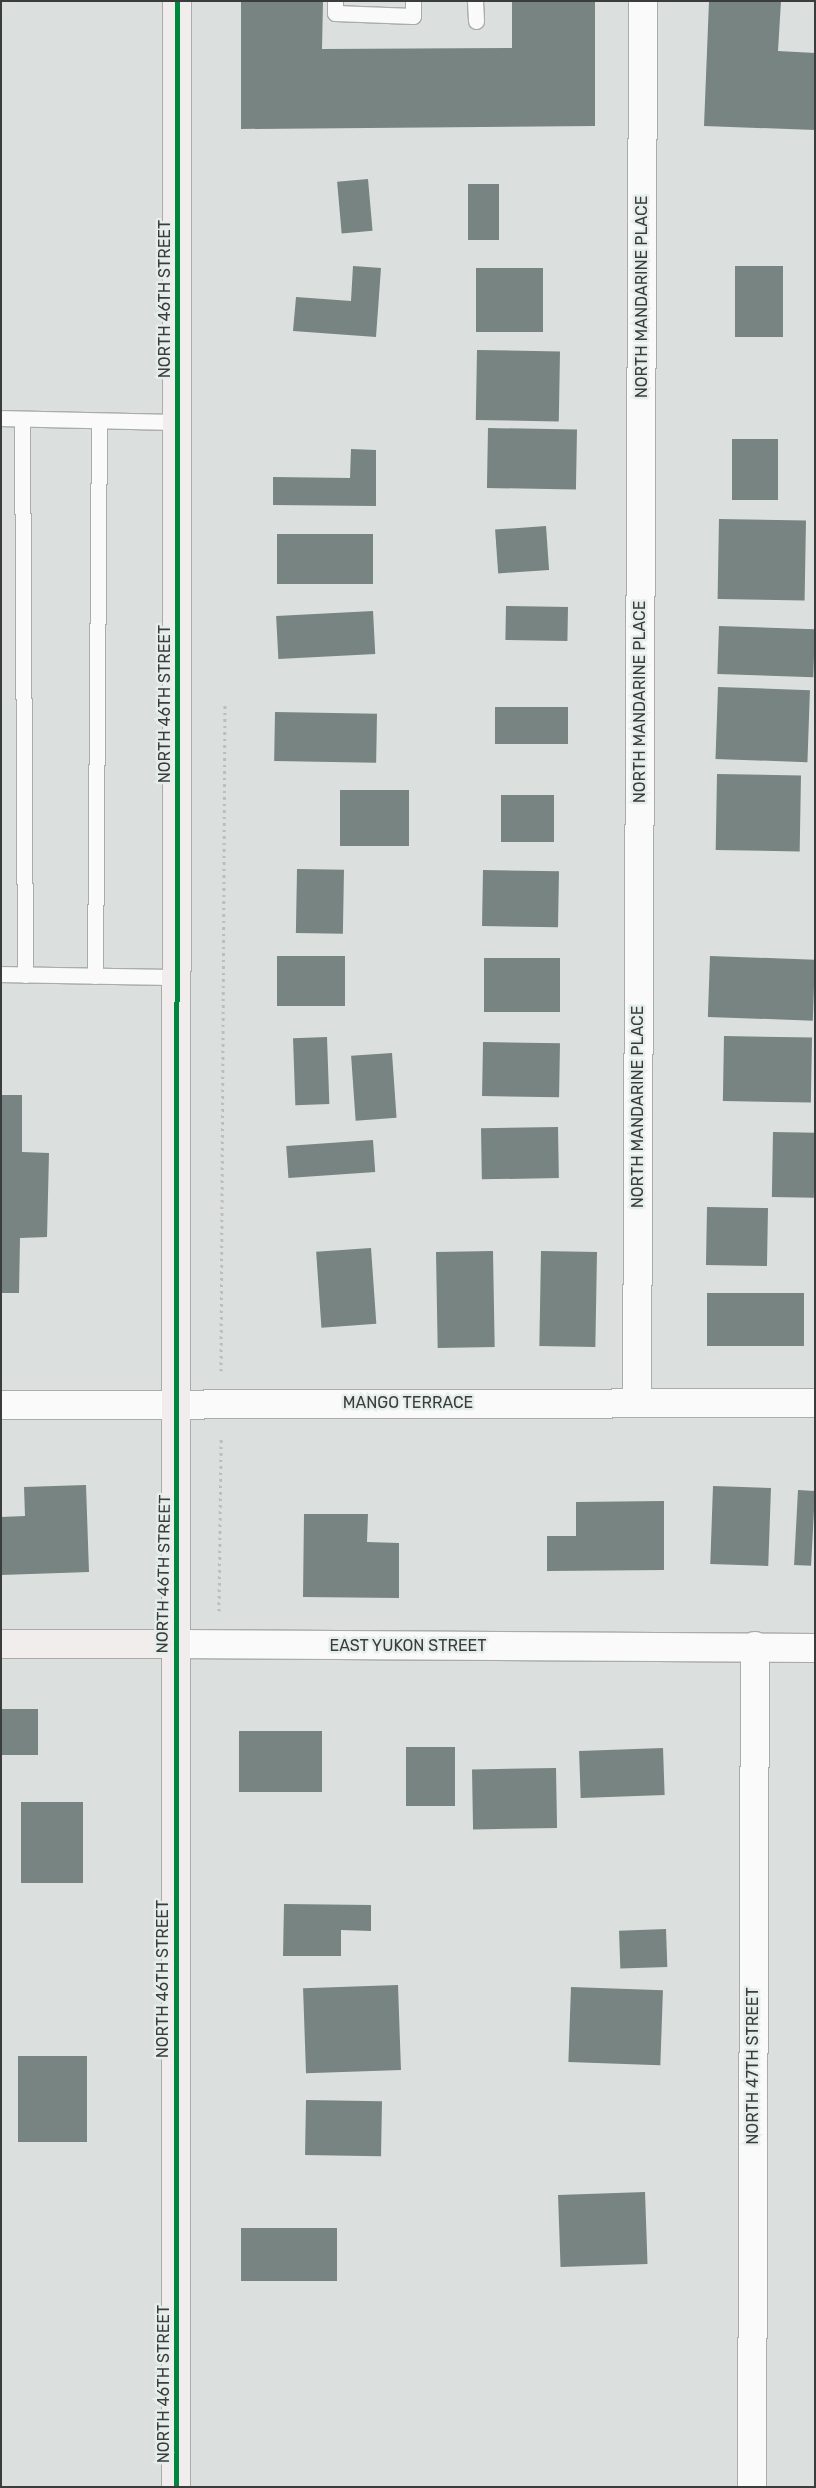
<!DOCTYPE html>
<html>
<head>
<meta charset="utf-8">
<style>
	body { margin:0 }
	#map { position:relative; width:816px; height:2488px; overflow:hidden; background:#dbdfdd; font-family:Rubik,sans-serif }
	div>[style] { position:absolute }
	.building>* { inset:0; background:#788481; transform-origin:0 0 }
	.path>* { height:3px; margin-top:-1.5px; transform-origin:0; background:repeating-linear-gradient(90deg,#bcbdbd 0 2.5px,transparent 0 6.5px) }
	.roads { filter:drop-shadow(1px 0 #aaacac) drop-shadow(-1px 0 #aaacac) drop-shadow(0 1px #aaacac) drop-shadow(0 -1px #aaacac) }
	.lane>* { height:15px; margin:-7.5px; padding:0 7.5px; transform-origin:7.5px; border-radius:7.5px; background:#fafafa }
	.street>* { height:28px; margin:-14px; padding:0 14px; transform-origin:14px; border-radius:14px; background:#fafafa }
	.secondary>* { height:28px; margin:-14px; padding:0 14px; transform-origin:14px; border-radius:14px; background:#f0edec }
	.cycleway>* { height:5px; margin:-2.5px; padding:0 2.5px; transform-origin:2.5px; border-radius:2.5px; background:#00873e }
	span { translate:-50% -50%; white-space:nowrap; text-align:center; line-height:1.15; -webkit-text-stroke:5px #e6eeec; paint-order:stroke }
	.street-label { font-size:16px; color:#3a3d3c }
	.frame { position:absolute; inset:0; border:2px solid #3a3d3c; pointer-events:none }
</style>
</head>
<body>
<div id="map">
	<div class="building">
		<i style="clip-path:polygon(241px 1px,323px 1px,322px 49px,512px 48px,512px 1px,595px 1px,595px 126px,241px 129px)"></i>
		<i style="clip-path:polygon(709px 1px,781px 1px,778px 51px,815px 53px,815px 130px,704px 126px)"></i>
		<i style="left:368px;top:179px;width:52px;height:31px;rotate:85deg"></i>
		<i style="left:468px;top:184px;width:31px;height:56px"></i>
		<i style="clip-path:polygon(353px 266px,381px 268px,376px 337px,293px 331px,296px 297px,351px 301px)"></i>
		<i style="left:783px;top:266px;width:71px;height:48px;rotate:90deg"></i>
		<i style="left:476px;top:268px;width:67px;height:64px"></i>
		<i style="left:477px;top:350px;width:83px;height:70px;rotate:1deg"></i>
		<i style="left:488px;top:428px;width:89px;height:60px;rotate:1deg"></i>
		<i style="left:732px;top:439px;width:46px;height:61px"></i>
		<i style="clip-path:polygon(351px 449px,376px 450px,376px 506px,273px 505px,273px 477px,350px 478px)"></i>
		<i style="left:719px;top:519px;width:87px;height:80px;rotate:1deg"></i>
		<i style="left:546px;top:526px;width:44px;height:51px;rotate:86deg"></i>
		<i style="left:373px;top:534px;width:50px;height:96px;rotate:90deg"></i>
		<i style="left:506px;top:606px;width:62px;height:34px;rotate:1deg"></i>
		<i style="left:373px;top:611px;width:43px;height:97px;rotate:87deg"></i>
		<i style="left:719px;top:626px;width:96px;height:48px;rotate:2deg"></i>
		<i style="left:718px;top:687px;width:92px;height:72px;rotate:2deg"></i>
		<i style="left:568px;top:707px;width:37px;height:73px;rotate:90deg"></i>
		<i style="left:275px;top:712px;width:102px;height:49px;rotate:1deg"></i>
		<i style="left:717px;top:774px;width:84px;height:76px;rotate:1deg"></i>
		<i style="left:409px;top:790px;width:56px;height:69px;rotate:90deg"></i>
		<i style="left:501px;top:795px;width:53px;height:47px"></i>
		<i style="left:297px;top:869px;width:47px;height:64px;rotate:1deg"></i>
		<i style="left:483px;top:870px;width:76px;height:56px;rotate:1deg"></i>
		<i style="left:345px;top:956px;width:50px;height:68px;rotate:90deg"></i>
		<i style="left:710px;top:956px;width:105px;height:61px;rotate:2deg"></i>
		<i style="left:484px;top:958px;width:76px;height:54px"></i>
		<i style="left:724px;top:1036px;width:88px;height:65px;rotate:1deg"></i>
		<i style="left:327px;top:1037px;width:67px;height:34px;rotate:88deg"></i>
		<i style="left:483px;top:1042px;width:77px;height:54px;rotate:1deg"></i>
		<i style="left:392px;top:1053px;width:65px;height:41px;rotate:86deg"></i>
		<i style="clip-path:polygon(1px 1095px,22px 1095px,22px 1152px,49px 1153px,47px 1237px,20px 1238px,19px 1293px,1px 1293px)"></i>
		<i style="left:558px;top:1127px;width:51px;height:77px;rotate:89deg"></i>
		<i style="left:773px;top:1132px;width:42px;height:65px;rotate:1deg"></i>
		<i style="left:373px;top:1140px;width:32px;height:87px;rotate:86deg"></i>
		<i style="left:707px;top:1207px;width:61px;height:58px;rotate:1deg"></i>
		<i style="left:371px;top:1248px;width:76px;height:55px;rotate:86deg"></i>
		<i style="left:493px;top:1251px;width:96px;height:57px;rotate:89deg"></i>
		<i style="left:541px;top:1251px;width:56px;height:95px;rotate:1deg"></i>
		<i style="left:707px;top:1293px;width:97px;height:53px"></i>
		<i style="clip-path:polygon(86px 1485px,89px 1572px,1px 1575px,1px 1517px,25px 1516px,24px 1487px)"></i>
		<i style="left:713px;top:1486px;width:58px;height:78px;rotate:2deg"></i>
		<i style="left:798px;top:1490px;width:17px;height:75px;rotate:3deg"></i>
		<i style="clip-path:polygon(664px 1501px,664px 1570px,547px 1571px,547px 1536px,576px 1536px,576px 1502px)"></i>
		<i style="clip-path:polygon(304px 1514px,368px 1514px,367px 1542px,399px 1543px,399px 1598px,303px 1597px)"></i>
		<i style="left:38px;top:1709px;width:46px;height:37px;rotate:90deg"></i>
		<i style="left:239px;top:1731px;width:83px;height:61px"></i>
		<i style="left:406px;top:1747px;width:49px;height:59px"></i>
		<i style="left:663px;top:1748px;width:47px;height:84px;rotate:88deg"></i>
		<i style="left:556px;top:1768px;width:60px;height:84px;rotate:89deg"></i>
		<i style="left:83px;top:1802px;width:81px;height:62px;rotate:90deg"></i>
		<i style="clip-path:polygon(284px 1904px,371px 1905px,371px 1931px,341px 1930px,341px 1956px,283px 1956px)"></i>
		<i style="left:666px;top:1929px;width:38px;height:47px;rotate:88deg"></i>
		<i style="left:398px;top:1985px;width:85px;height:95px;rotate:88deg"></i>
		<i style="left:571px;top:1987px;width:92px;height:75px;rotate:2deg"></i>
		<i style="left:18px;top:2056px;width:69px;height:86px"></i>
		<i style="left:306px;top:2100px;width:76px;height:55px;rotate:1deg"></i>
		<i style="left:645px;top:2192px;width:72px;height:87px;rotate:88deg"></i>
		<i style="left:337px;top:2228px;width:53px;height:96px;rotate:90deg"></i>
	</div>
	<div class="path">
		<i style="left:221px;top:1371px;width:666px;rotate:-89.66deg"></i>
		<i style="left:219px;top:1611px;width:174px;rotate:-89.3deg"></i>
	</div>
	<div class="roads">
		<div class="lane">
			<i style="left:335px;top:1px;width:12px;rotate:90deg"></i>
			<i style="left:335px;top:13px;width:78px;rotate:2.2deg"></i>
			<i style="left:413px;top:16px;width:15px;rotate:-90deg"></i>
			<i style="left:475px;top:1px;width:20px;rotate:87deg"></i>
			<i style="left:1px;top:418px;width:177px;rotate:1.3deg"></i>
			<i style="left:22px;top:419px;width:556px;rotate:89.69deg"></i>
			<i style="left:1px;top:974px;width:177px;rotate:1deg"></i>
			<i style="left:95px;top:976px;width:555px;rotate:-89.59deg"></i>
		</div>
		<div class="street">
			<i style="left:637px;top:1403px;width:1402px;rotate:-89.75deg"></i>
			<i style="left:1px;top:1405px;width:814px;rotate:-0.14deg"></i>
			<i style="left:175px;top:1644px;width:640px;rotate:0.36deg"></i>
			<i style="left:752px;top:2487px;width:841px;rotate:-89.8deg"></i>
		</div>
		<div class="secondary">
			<i style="left:1px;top:1644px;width:174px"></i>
			<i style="left:176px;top:2487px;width:2486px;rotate:-89.98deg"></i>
		</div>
	</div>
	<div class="cycleway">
		<i style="left:176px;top:2487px;width:2486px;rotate:-89.98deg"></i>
	</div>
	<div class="street-label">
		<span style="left:642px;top:297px;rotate:-90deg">NORTH MANDARINE PLACE</span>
		<span style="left:165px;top:299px;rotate:-90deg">NORTH 46TH STREET</span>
		<span style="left:640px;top:702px;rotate:-90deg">NORTH MANDARINE PLACE</span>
		<span style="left:165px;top:704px;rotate:-90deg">NORTH 46TH STREET</span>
		<span style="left:638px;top:1107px;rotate:-90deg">NORTH MANDARINE PLACE</span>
		<span style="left:408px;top:1403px">MANGO TERRACE</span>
		<span style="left:164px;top:1574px;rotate:-89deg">NORTH 46TH STREET</span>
		<span style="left:408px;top:1646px">EAST YUKON STREET</span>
		<span style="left:163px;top:1979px;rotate:-90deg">NORTH 46TH STREET</span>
		<span style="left:753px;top:2066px;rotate:-90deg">NORTH 47TH STREET</span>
		<span style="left:164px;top:2384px;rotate:-90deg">NORTH 46TH STREET</span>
	</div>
	<div class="frame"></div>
</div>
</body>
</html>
